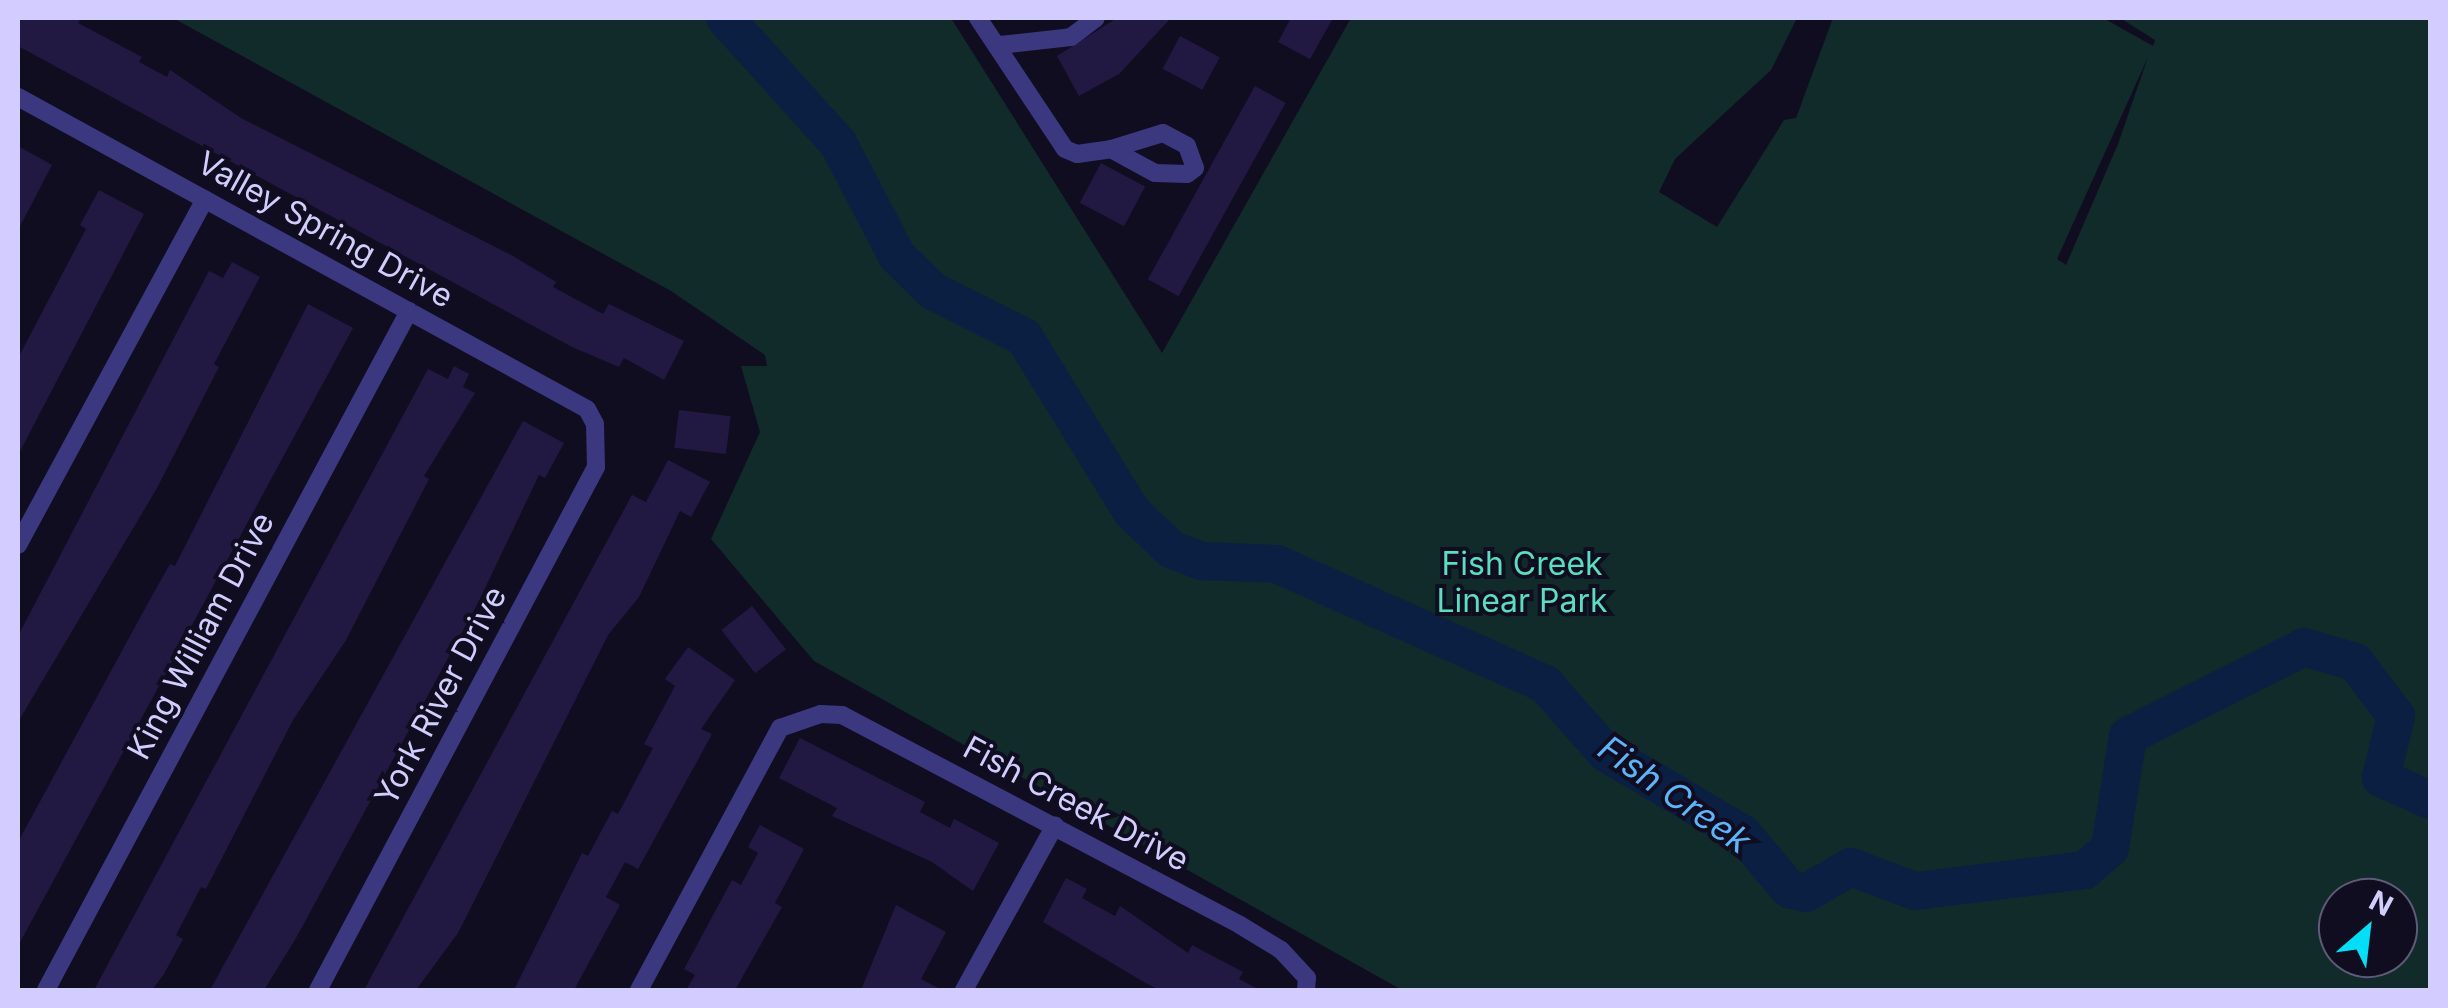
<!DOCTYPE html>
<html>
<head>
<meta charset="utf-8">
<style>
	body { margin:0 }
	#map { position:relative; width:2448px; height:1008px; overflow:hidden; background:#100d21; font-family:Inter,sans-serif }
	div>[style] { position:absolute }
	.green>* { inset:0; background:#102b2a }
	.river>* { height:38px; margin:-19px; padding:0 19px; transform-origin:19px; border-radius:19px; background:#0b1f42 }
	.building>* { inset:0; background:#211942; transform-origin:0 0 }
	.street>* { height:18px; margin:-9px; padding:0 9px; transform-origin:9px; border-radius:9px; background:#3b3880 }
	span { translate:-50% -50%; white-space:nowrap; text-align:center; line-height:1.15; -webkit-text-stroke:8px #100d21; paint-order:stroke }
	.street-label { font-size:32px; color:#d3cdff }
	.park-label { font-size:32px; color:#5adebd }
	.water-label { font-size:35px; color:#5cb3fe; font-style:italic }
	.frame { position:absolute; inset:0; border:20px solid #d3cdff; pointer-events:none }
	.north { position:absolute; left:2318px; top:878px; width:100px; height:100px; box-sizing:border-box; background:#100d21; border:2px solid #5e5a7a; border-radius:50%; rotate:28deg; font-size:28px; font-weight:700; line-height:40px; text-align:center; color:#d3cdff }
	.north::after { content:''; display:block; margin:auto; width:35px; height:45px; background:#01def7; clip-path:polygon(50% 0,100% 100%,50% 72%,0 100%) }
</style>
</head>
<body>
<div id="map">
	<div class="green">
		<i style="clip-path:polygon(evenodd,173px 18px,951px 18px,1162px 353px,1351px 18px,1797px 18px,1771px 70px,1675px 159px,1659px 192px,1717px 227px,1784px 120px,1796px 118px,1833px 18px,2103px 18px,2153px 46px,2155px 40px,2120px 18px,2430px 18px,2430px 990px,1402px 990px,814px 661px,711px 539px,760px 432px,741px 366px,767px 366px,765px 355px,671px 291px,173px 18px,2148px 57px,2118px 144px,2066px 265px,2057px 259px,2148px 57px,173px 18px,2338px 898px,2398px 898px,2398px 958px,2338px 958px,2338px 898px)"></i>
	</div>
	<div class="river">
		<i style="left:725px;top:18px;width:169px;rotate:47.9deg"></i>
		<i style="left:838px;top:143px;width:127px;rotate:62.4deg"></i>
		<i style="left:897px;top:256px;width:50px;rotate:44.2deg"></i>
		<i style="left:933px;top:291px;width:102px;rotate:26.8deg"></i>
		<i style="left:1024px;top:337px;width:206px;rotate:58.3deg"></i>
		<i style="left:1132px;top:512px;width:55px;rotate:43.5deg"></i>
		<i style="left:1172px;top:550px;width:33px;rotate:20deg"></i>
		<i style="left:1203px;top:561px;width:74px;rotate:2.3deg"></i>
		<i style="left:1277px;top:564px;width:294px;rotate:24.1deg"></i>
		<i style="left:1545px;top:684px;width:92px;rotate:48.5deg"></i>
		<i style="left:1606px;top:753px;width:159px;rotate:30.6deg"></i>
		<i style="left:1743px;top:834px;width:72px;rotate:50.1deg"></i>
		<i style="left:1789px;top:889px;width:17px;rotate:13deg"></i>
		<i style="left:1806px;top:893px;width:52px;rotate:-30deg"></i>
		<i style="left:1851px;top:867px;width:68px;rotate:20.6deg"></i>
		<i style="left:1915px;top:891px;width:171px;rotate:-7deg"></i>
		<i style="left:2085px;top:870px;width:33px;rotate:-41deg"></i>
		<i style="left:2110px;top:848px;width:113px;rotate:-80.9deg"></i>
		<i style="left:2128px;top:736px;width:197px;rotate:-26.8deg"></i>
		<i style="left:2304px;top:647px;width:53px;rotate:16.4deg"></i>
		<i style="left:2355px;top:662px;width:68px;rotate:52.8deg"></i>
		<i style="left:2396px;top:716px;width:64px;rotate:103.6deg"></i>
		<i style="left:2381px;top:778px;width:54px;rotate:24.2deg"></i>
	</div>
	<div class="building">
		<i style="clip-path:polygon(18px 18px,81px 18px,78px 23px,142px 57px,139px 62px,167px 77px,170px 70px,241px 118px,513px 256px,556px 282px,553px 287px,603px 314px,609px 304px,684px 341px,664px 380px,624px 358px,619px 367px,572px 347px,18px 46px)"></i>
		<i style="clip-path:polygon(1117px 18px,1171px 18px,1119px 74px,1079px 96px,1057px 56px)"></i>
		<i style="clip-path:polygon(1291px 18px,1333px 18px,1310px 59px,1278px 42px)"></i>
		<i style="left:1180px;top:36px;width:45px;height:37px;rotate:28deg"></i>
		<i style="left:1255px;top:86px;width:35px;height:221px;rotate:29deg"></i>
		<i style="clip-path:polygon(18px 146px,52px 165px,18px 230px)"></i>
		<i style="left:1101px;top:163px;width:50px;height:45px;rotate:28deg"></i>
		<i style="clip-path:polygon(99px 190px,144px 214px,18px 455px,18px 358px,86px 229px,80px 225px)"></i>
		<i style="clip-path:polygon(232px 262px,260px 277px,214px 364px,219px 367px,157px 488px,18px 722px,18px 636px,209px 271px,223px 278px)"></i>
		<i style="clip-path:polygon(308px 304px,353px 328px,18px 946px,18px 842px,148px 603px,170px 564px,175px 566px)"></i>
		<i style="clip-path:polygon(454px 366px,469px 374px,463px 387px,475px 393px,424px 476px,429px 479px,346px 640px,293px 720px,206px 889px,201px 887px,176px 935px,183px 939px,164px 974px,152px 990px,94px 990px,428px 369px,448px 379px)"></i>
		<i style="left:679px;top:410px;width:52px;height:38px;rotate:7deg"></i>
		<i style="clip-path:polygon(523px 421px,564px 443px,545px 478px,539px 475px,478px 603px,296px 938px,264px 990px,210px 990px)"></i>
		<i style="clip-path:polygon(668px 460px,710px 482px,691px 517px,680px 511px,639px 597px,608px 635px,458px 933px,416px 990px,364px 990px,632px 495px,646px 502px)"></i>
		<i style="left:752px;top:606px;width:55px;height:39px;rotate:52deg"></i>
		<i style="clip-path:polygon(688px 647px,735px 680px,701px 729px,712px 734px,638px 869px,625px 862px,606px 897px,620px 905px,574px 990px,514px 990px,582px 853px,588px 856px,612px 811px,618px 814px,653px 748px,644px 744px,675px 686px,665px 679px)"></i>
		<i style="clip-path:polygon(800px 738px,925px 802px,920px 812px,950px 828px,954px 819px,999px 843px,973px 891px,932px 862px,832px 816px,837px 808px,779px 778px)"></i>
		<i style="clip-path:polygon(760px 825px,804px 849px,775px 903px,782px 907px,735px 990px,686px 990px,695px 975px,684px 969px,732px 880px,741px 885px,758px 853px,748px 847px)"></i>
		<i style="clip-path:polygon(1066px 878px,1087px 889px,1082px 898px,1115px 916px,1120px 906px,1188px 953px,1192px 945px,1243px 972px,1239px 979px,1260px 990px,1159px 990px,1142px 981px,1043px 922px)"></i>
		<i style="clip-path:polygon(896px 905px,946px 932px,921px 979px,942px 990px,861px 990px)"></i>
	</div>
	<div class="street">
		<i style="left:978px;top:18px;width:157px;rotate:56.4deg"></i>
		<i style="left:1065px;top:149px;width:13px;rotate:23deg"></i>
		<i style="left:1077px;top:154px;width:34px;rotate:-8deg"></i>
		<i style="left:1000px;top:45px;width:71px;rotate:-6.4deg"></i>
		<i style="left:1071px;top:37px;width:31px;rotate:-37deg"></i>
		<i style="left:18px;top:97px;width:649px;rotate:28.74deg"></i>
		<i style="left:587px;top:409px;width:17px;rotate:62deg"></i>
		<i style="left:595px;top:424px;width:43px;rotate:88.7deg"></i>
		<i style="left:596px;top:467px;width:592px;rotate:117.99deg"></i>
		<i style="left:1163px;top:133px;width:27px;rotate:28deg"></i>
		<i style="left:1187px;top:146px;width:23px;rotate:70deg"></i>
		<i style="left:1195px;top:168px;width:10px;rotate:143deg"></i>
		<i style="left:1187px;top:174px;width:32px;rotate:-178deg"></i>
		<i style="left:1155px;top:173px;width:50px;rotate:-151.4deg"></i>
		<i style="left:1111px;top:149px;width:54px;rotate:-17.1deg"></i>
		<i style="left:18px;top:545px;width:393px;rotate:-61.6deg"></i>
		<i style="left:46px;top:990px;width:770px;rotate:-61.87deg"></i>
		<i style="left:639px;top:990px;width:298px;rotate:-61.7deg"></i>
		<i style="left:780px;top:728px;width:43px;rotate:-18.9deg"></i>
		<i style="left:821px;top:714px;width:21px;rotate:3deg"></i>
		<i style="left:842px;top:715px;width:450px;rotate:27.8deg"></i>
		<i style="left:1240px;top:925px;width:48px;rotate:31.4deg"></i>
		<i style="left:1281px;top:950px;width:38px;rotate:47deg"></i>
		<i style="left:1307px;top:978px;width:12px;rotate:95deg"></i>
		<i style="left:964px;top:990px;width:188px;rotate:-61.1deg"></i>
	</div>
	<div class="street-label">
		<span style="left:325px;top:230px;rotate:29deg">Valley Spring Drive</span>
		<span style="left:201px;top:636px;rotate:-62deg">King William Drive</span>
		<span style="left:441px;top:696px;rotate:-62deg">York River Drive</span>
		<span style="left:1076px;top:804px;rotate:28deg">Fish Creek Drive</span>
	</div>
	<div class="park-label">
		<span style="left:1522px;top:583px">Fish Creek<br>Linear Park</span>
	</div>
	<div class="water-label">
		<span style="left:1675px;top:794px;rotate:35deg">Fish Creek</span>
	</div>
	<div class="frame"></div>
	<div class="north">N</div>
</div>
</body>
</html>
